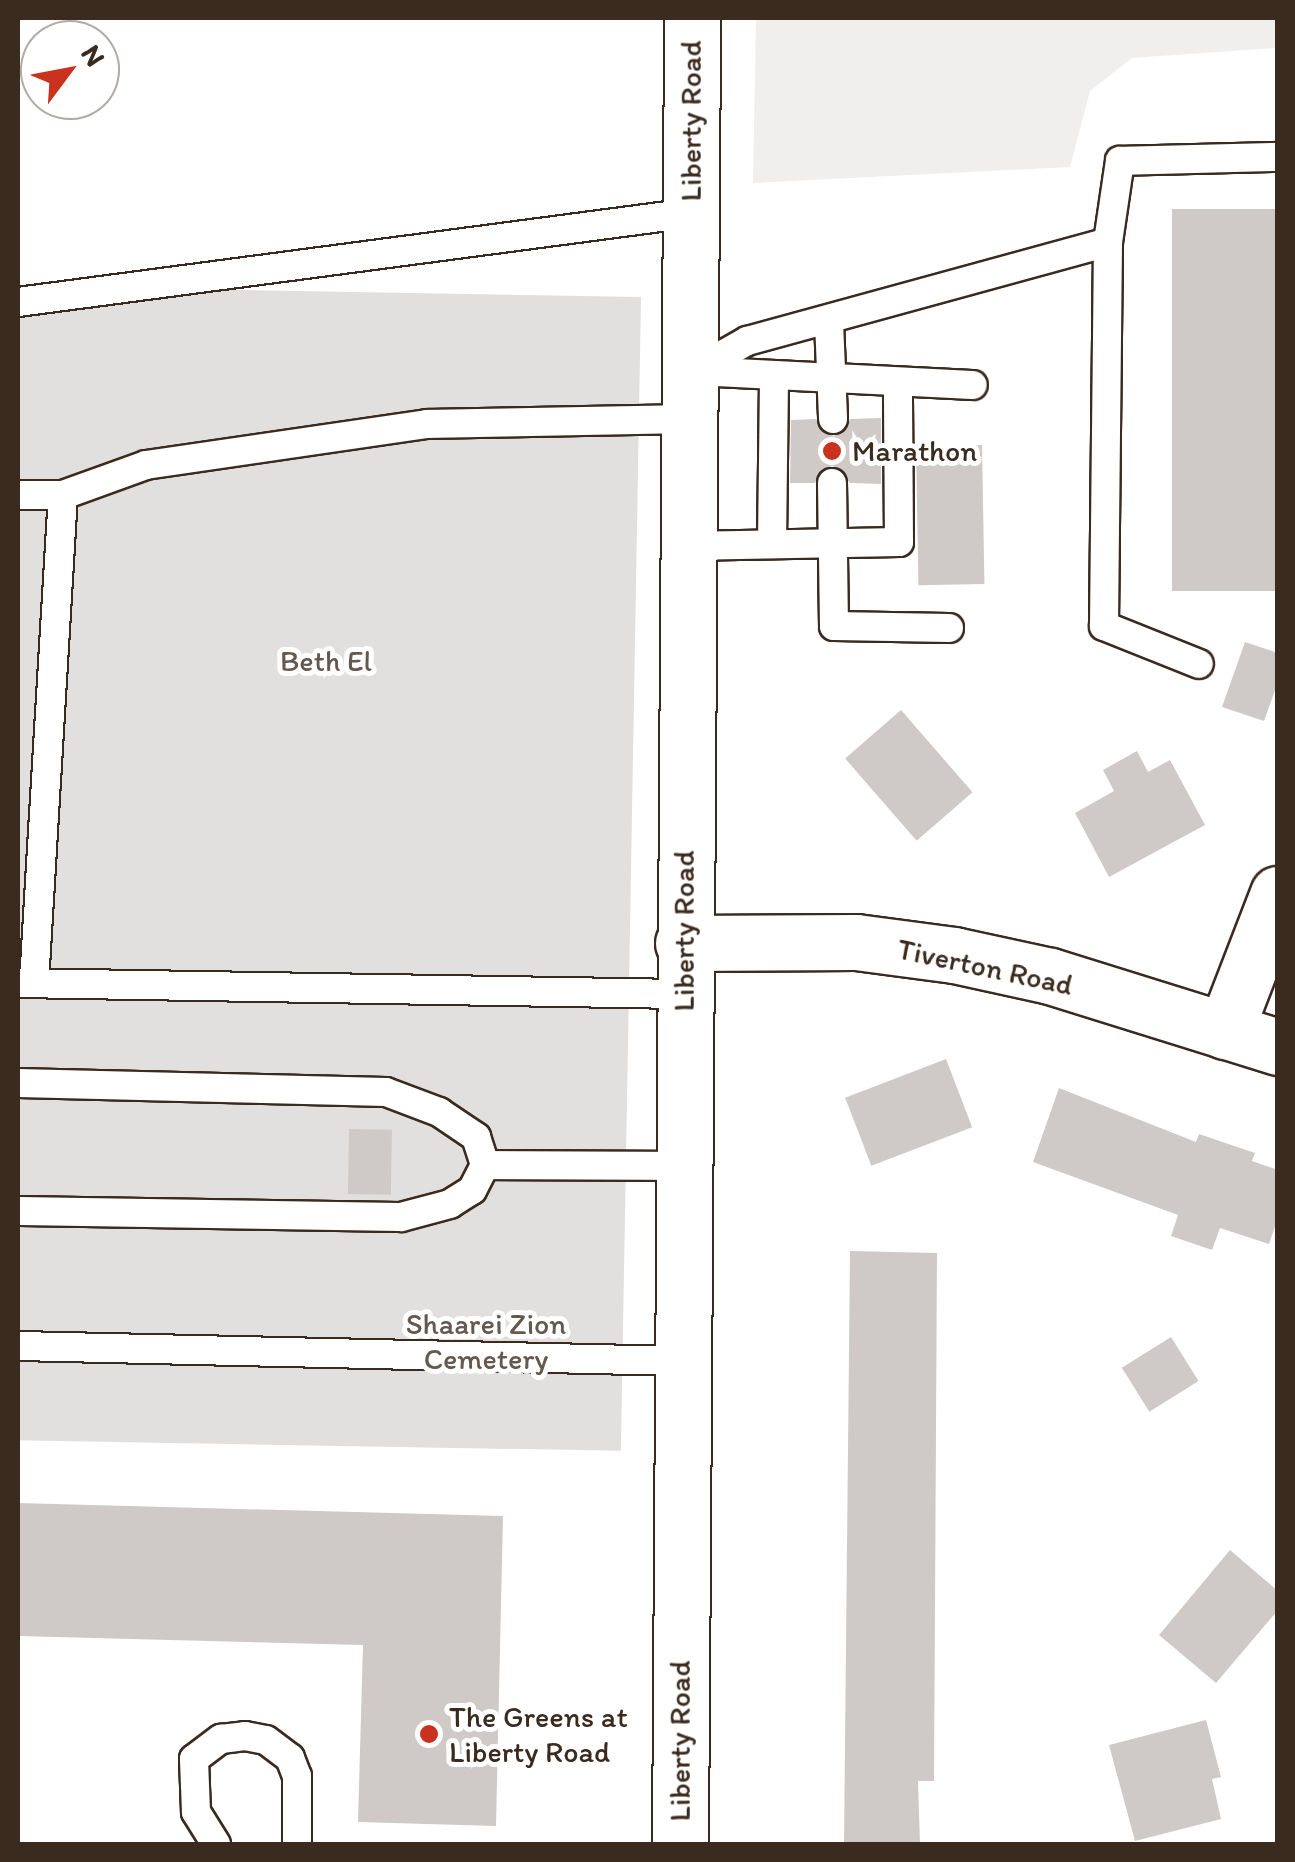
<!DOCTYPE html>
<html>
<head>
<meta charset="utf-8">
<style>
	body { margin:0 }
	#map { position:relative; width:1295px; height:1862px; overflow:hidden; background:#fff; font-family:Itim,sans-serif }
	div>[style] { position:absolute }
	.built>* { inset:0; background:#f1efee }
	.green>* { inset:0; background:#e2e0de; transform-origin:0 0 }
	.building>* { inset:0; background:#cfcac7; transform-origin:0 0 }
	.roads { filter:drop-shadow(2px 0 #3b2a1e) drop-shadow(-2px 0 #3b2a1e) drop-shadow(0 2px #3b2a1e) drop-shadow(0 -2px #3b2a1e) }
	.service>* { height:28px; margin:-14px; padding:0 14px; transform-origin:14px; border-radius:14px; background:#fff }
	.minor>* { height:55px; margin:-27.5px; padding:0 27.5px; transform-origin:27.5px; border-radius:27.5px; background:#fff }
	.tertiary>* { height:55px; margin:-27.5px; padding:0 27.5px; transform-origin:27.5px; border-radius:27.5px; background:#fff }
	.primary>* { height:55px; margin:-27.5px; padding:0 27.5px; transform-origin:27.5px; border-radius:27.5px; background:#fff }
	.dots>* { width:28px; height:28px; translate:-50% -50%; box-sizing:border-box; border:5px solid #fff; border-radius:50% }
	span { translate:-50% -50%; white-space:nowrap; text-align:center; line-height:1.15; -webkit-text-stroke:10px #fff; paint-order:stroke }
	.street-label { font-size:30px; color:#3b2a1e }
	.poi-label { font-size:30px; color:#3b2a1e }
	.left { translate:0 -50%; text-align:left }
	.park-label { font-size:30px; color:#65584e }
	.frame { position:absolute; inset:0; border:20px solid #3b2a1e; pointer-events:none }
	.north { position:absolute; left:20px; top:20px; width:100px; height:100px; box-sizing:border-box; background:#fff; border:2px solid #b1aaa5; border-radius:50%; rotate:58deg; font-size:28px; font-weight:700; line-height:40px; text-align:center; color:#3b2a1e }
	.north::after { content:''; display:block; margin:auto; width:35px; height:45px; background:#c8321e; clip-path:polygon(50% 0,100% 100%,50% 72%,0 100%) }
</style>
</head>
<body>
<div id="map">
	<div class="built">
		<i style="clip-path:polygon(756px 18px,1277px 18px,1277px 48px,1132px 58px,1090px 91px,1070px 167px,753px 183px)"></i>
	</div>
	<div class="green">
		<i style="left:641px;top:297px;width:1154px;height:630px;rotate:91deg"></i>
	</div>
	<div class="building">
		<i style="left:1172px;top:209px;width:106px;height:382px"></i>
		<i style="clip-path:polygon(881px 418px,881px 484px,850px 483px,833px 466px,822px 469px,815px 483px,790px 483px,791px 420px,816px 419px,833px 436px,843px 433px,850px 419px)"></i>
		<i style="left:982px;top:445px;width:139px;height:66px;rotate:89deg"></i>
		<i style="clip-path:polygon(1245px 642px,1278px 653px,1278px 682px,1264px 721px,1222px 707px)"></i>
		<i style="left:901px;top:710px;width:109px;height:74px;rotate:49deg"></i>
		<i style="clip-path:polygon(1137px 751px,1148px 772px,1170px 760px,1205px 825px,1109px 877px,1075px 813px,1114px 791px,1103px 770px)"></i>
		<i style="left:946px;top:1059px;width:73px;height:108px;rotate:69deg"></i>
		<i style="clip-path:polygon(1059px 1088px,1196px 1142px,1199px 1134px,1255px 1153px,1252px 1161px,1278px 1170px,1278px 1218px,1269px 1244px,1220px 1228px,1212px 1250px,1171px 1236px,1178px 1215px,1033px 1162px)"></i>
		<i style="left:349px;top:1129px;width:43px;height:65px;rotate:1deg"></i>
		<i style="clip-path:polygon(850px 1251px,937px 1253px,934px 1781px,918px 1781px,920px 1844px,844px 1844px)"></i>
		<i style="left:1171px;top:1337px;width:52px;height:58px;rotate:58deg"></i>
		<i style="clip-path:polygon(18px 1503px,503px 1516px,496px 1826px,358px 1822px,363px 1645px,18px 1636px)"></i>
		<i style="clip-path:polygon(1230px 1550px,1278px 1591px,1278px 1610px,1216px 1683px,1159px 1635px)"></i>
		<i style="clip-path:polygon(1206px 1720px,1221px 1777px,1212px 1779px,1221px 1819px,1135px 1841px,1109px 1745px)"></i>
	</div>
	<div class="roads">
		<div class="service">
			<i style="left:1108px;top:242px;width:384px;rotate:90.6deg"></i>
			<i style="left:1104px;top:626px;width:102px;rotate:21.8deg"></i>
			<i style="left:18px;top:302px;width:678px;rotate:-7.54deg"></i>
			<i style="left:829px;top:322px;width:97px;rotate:87.6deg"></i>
			<i style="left:694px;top:371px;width:61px;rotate:-29.5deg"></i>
			<i style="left:747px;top:341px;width:374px;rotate:-15.3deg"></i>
			<i style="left:1108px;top:242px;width:82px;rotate:-81.6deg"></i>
			<i style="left:1120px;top:161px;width:158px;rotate:-1.5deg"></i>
			<i style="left:696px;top:371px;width:277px;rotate:2.9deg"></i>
			<i style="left:832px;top:483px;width:143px;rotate:89.2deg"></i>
			<i style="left:834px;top:626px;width:115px;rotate:1deg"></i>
			<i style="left:18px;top:495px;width:45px"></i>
			<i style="left:63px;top:495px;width:88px;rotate:-19.9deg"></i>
			<i style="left:146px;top:465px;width:284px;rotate:-8.3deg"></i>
			<i style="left:427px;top:424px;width:261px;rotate:-1.1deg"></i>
			<i style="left:772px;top:544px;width:168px;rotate:-89.3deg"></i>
			<i style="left:687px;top:546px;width:212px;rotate:-1.1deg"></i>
			<i style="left:899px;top:542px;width:160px;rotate:-90.4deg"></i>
			<i style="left:18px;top:983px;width:665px;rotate:0.95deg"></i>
			<i style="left:34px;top:983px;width:489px;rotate:-86.6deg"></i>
			<i style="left:18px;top:1083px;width:368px;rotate:1.4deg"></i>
			<i style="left:386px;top:1092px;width:57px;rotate:20.7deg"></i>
			<i style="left:439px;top:1112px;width:45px;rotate:34deg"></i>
			<i style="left:476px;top:1137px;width:29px;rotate:72deg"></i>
			<i style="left:485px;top:1165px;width:28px;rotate:117deg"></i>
			<i style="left:472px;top:1190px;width:26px;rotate:148deg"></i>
			<i style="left:450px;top:1204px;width:51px;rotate:165.1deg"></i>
			<i style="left:401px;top:1217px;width:383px;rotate:-179.1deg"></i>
			<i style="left:485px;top:1165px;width:197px;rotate:0.3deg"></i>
			<i style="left:18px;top:1346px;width:662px;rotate:1.3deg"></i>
			<i style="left:216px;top:1844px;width:38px;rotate:-122deg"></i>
			<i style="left:196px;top:1812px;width:53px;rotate:-92.2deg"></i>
			<i style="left:194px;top:1759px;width:34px;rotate:-37deg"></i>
			<i style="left:221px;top:1739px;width:24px;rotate:-7deg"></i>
			<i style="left:245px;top:1736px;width:21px;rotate:11deg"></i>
			<i style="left:266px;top:1740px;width:30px;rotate:37deg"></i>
			<i style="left:290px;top:1758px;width:19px;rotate:69deg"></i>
			<i style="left:297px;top:1776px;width:68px;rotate:90deg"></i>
		</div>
		<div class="minor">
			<i style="left:1225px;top:1031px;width:147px;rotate:-68.9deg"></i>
		</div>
		<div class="tertiary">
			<i style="left:683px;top:943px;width:173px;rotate:-0.3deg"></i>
			<i style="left:856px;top:942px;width:99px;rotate:7.6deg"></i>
			<i style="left:954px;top:955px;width:98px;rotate:12.3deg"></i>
			<i style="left:1050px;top:976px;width:239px;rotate:17.3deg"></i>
		</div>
		<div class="primary">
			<i style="left:680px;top:1844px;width:1826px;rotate:-89.62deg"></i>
		</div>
	</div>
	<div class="dots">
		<i style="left:832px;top:451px;background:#c8321e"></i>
		<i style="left:429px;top:1734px;background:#c8321e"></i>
	</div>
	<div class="street-label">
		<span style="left:691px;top:121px;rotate:-90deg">Liberty Road</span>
		<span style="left:684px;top:931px;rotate:-90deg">Liberty Road</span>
		<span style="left:985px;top:967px;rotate:12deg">Tiverton Road</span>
		<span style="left:680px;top:1741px;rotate:-90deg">Liberty Road</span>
	</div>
	<div class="poi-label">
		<span class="left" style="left:852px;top:451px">Marathon</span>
		<span class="left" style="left:449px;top:1734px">The Greens at<br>Liberty Road</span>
	</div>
	<div class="park-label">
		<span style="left:326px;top:661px">Beth El</span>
		<span style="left:486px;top:1341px">Shaarei Zion<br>Cemetery</span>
	</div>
	<div class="frame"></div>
	<div class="north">N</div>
</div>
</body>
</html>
